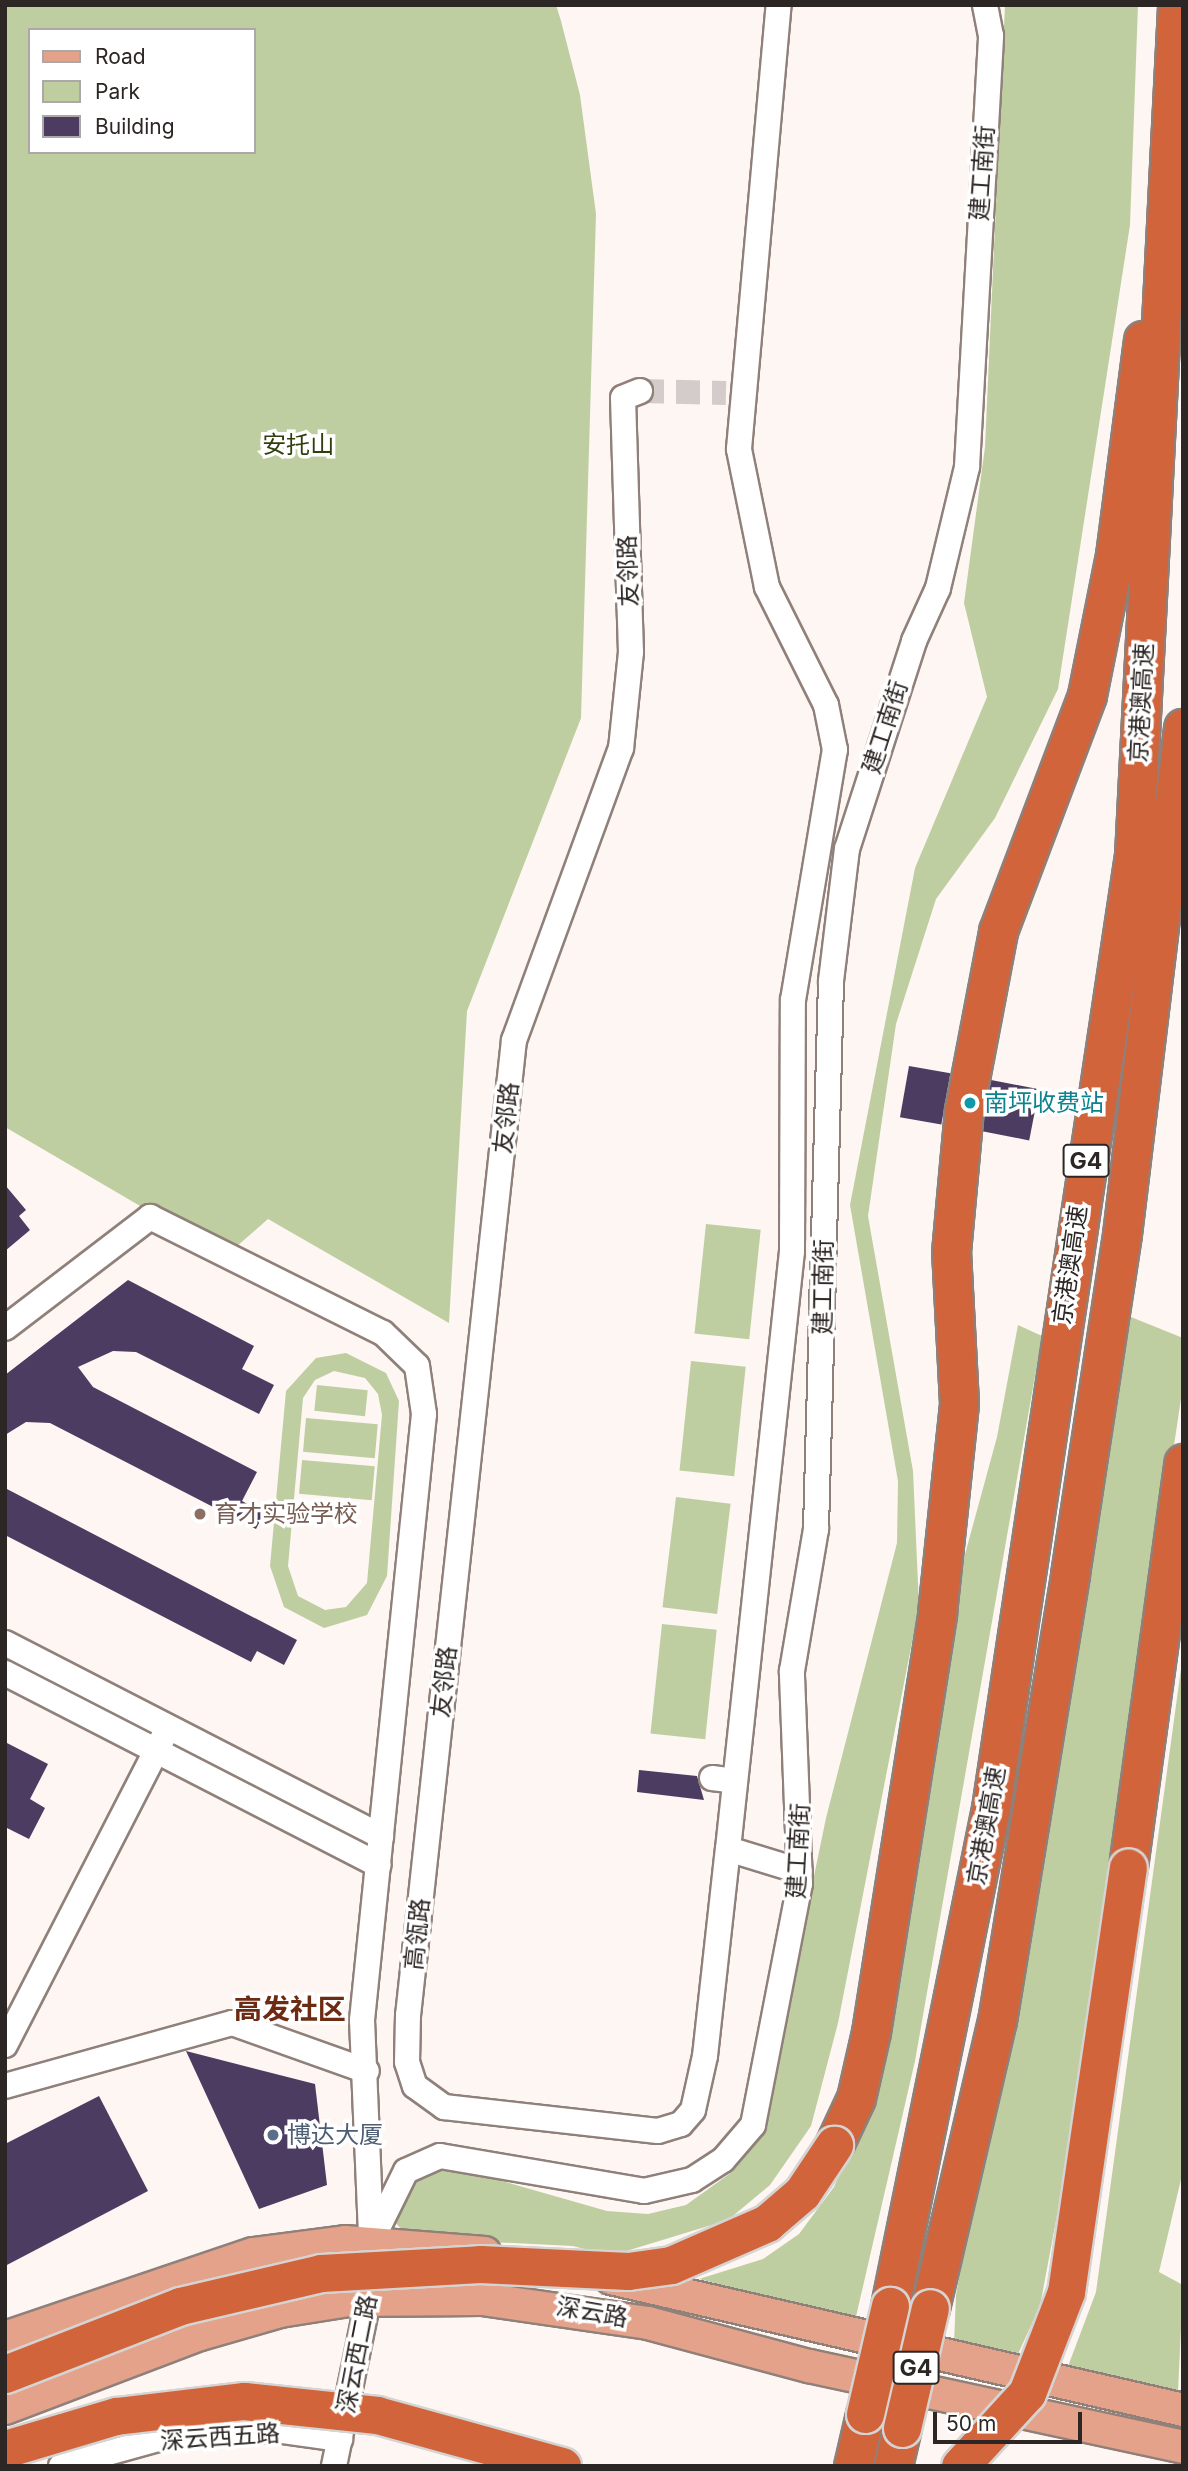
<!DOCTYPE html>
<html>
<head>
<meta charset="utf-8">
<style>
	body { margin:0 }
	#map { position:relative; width:1188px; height:2471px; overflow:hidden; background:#fdf6f3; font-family:Inter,"Noto Sans SC",sans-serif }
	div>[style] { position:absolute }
	.green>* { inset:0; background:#becea0; transform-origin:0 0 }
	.building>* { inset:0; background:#4c3c61; transform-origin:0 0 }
	.minor-tunnel>* { height:24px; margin-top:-12px; transform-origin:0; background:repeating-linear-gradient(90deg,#d3ccca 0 24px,transparent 0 36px) }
	.roads { filter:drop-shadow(2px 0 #90807a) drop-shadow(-2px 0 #90807a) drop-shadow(0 2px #90807a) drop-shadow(0 -2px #90807a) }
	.minor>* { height:24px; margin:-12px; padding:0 12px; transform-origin:12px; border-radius:12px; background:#fff }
	.major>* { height:32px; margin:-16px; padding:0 16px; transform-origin:16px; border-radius:16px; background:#e3a289 }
	.highway>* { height:37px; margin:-18.5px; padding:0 18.5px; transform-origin:18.5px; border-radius:18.5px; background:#d1643b }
	.bridges { filter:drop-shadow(2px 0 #d5d4d3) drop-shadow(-2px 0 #d5d4d3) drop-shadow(0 2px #d5d4d3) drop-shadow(0 -2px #d5d4d3) }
	.highway-bridge>* { height:37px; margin:-18.5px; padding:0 18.5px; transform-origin:18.5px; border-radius:18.5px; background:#d1643b }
	.dots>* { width:19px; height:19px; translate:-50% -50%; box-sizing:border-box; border:4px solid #fff; border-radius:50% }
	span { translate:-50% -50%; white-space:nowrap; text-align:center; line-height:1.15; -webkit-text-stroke:7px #fff; paint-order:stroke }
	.shield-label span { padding:2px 5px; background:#fff; border:2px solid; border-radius:5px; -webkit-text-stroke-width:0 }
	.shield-label { font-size:23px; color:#2c2624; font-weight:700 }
	.street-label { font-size:24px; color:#2c2624 }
	.park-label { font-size:24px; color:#303e0b }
	.culture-label { font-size:24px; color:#0d838f }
	.left { translate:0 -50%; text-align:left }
	.education-label { font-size:24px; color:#785e54 }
	.service-label { font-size:24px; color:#4e5e75 }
	.quarter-label { font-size:28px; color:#6d2b13; font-weight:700 }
	.frame { position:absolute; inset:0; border:7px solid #2c2624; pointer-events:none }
	.legend { position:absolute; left:28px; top:28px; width:228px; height:126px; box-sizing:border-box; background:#fff; border:2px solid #aba8a7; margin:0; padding:9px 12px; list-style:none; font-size:21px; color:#2c2624 }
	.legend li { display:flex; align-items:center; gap:14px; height:35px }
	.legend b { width:35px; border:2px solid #aba8a7 }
	.scale { position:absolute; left:933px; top:2412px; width:149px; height:32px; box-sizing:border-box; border:4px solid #2c2624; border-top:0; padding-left:9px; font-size:21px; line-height:24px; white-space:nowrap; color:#2c2624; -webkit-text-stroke:5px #fff; paint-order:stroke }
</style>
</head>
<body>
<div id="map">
	<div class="green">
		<i style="clip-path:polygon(evenodd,5px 5px,556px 5px,561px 21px,580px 95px,596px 214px,581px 718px,467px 1011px,449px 1323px,268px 1219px,236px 1247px,147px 1210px,5px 1127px,5px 5px,30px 30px,254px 30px,254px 152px,30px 152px,30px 30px)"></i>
		<i style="clip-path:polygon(1005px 5px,1138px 5px,1130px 225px,1058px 689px,995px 818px,936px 899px,896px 1024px,868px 1216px,913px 1471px,919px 1606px,838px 2023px,811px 2126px,770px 2185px,728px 2220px,610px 2256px,573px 2246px,409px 2238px,394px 2221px,406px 2191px,430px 2171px,453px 2167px,607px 2211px,648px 2214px,686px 2205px,732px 2172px,765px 2113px,826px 1818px,897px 1543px,898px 1481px,850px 1205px,915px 868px,987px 697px,964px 603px,985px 447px)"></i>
		<i style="left:706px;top:1224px;width:55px;height:110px;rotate:6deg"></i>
		<i style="clip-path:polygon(1131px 1317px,1183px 1338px,1183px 1385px,1068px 2157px,1040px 2306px,1018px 2354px,954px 2344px,956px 2295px)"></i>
		<i style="clip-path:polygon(1018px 1325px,1042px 1336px,915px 2061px,855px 2321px,699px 2279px,763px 2259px,799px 2234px,834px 2187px,849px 2151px,952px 1602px,997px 1437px)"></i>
		<i style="clip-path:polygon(evenodd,346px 1353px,386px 1373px,399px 1401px,387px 1576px,367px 1615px,324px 1628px,284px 1607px,270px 1566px,286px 1391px,316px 1358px,346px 1353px,334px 1371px,365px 1378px,378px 1394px,382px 1415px,367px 1583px,346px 1607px,325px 1610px,298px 1596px,288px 1566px,303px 1398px,315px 1380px,334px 1371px)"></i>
		<i style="left:691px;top:1361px;width:55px;height:110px;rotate:6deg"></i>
		<i style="left:317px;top:1385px;width:51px;height:26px;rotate:6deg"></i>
		<i style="left:306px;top:1418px;width:72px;height:34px;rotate:5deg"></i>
		<i style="left:302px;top:1460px;width:73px;height:34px;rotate:5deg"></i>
		<i style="left:676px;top:1497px;width:55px;height:111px;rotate:7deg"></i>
		<i style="left:662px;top:1624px;width:55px;height:110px;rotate:6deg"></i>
		<i style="clip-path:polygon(1183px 1654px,1183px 2171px,1159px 2272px,1183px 2285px,1178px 2392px,1067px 2369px,1096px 2292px)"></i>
	</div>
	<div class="building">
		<i style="left:909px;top:1066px;width:42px;height:52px;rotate:10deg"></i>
		<i style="left:991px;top:1080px;width:49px;height:52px;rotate:11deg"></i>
		<i style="clip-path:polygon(5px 1185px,26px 1210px,19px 1216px,30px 1230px,5px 1251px)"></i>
		<i style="clip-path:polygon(128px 1280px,254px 1346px,242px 1369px,274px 1385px,259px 1414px,136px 1352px,113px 1351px,78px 1367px,93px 1387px,257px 1472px,242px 1501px,264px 1513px,256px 1529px,50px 1423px,26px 1422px,5px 1435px,5px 1375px)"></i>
		<i style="clip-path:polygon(5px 1488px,297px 1640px,284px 1665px,257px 1651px,251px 1662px,5px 1535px)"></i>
		<i style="clip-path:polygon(5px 1742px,48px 1764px,30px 1799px,45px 1808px,29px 1839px,5px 1827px)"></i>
		<i style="clip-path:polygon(639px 1770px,697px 1776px,704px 1800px,637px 1792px)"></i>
		<i style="clip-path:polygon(186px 2051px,315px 2084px,327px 2185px,259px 2209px)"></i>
		<i style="clip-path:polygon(99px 2096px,148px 2191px,5px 2266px,5px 2144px)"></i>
	</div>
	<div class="minor-tunnel">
		<i style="left:640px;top:391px;width:86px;rotate:1.3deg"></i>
	</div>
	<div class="roads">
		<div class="minor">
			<i style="left:640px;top:391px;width:18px;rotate:158deg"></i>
			<i style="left:623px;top:398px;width:254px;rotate:88.2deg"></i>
			<i style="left:631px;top:652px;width:97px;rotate:95.9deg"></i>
			<i style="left:621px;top:748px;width:311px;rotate:110.1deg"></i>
			<i style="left:514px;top:1040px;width:981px;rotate:96.2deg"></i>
			<i style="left:408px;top:2015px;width:47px;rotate:91.2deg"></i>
			<i style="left:407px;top:2062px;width:25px;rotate:72deg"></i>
			<i style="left:415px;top:2086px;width:36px;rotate:36deg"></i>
			<i style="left:444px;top:2107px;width:215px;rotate:6.4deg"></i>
			<i style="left:658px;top:2131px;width:24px;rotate:-17deg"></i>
			<i style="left:681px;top:2124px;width:18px;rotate:-49deg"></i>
			<i style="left:693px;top:2110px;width:55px;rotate:-77.5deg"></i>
			<i style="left:705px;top:2056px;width:208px;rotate:-83.7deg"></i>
			<i style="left:728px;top:1849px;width:75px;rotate:17deg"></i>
			<i style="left:5px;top:1328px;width:183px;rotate:-37.4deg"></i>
			<i style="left:150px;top:1217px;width:260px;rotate:26.5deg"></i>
			<i style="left:383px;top:1333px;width:47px;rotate:44.1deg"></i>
			<i style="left:417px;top:1366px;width:49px;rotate:81.7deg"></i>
			<i style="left:424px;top:1414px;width:609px;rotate:95.84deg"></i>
			<i style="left:362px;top:2020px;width:215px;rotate:87.6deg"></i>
			<i style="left:5px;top:1643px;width:423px;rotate:27.2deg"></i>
			<i style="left:5px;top:1673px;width:420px;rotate:27.2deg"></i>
			<i style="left:712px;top:1778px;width:23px;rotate:7deg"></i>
			<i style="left:728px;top:1849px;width:601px;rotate:-83.89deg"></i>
			<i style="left:792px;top:1251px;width:251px;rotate:-89.8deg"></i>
			<i style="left:793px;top:1000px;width:254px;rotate:-80.5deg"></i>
			<i style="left:835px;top:750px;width:46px;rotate:-101.3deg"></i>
			<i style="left:826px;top:705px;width:132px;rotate:-116.6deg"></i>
			<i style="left:767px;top:587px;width:141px;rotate:-101.5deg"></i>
			<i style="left:739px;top:449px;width:446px;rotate:-84.9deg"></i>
			<i style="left:5px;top:2045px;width:346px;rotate:-62.8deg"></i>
			<i style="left:5px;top:2086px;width:236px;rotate:-15.5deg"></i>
			<i style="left:232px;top:2023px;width:143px;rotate:19.6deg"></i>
			<i style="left:371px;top:2242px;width:79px;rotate:-63.8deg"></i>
			<i style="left:406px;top:2171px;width:37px;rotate:-24deg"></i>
			<i style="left:440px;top:2156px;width:207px;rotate:9.7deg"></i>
			<i style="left:644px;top:2191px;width:49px;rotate:-12.9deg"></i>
			<i style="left:692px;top:2180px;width:37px;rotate:-33deg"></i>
			<i style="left:723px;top:2160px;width:46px;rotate:-49.4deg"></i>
			<i style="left:753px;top:2125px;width:246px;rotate:-79deg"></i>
			<i style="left:800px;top:1884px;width:213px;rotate:-92.2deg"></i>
			<i style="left:792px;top:1671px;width:144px;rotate:-80.4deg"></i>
			<i style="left:816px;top:1529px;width:548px;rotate:-88.43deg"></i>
			<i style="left:831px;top:981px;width:133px;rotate:-83.1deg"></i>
			<i style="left:847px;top:849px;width:219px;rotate:-72.1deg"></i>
			<i style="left:914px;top:641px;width:58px;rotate:-65.6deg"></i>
			<i style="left:938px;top:588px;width:124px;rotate:-76.5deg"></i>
			<i style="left:967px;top:467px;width:432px;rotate:-86.8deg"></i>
			<i style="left:991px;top:36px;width:32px;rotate:-101deg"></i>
			<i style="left:61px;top:2466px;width:116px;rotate:-15.5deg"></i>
			<i style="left:173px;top:2435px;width:103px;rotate:-2.8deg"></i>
			<i style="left:276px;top:2430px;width:65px;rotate:8deg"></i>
			<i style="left:334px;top:2466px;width:185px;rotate:-78.4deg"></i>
		</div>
		<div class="major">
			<i style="left:611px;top:2278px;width:587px;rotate:12.99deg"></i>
			<i style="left:5px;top:2338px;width:262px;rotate:-18.7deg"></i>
			<i style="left:253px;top:2254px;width:93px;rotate:-7.4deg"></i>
			<i style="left:345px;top:2242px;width:140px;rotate:4.5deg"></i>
			<i style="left:5px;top:2408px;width:209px;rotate:-20.8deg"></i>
			<i style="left:200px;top:2334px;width:83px;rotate:-16deg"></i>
			<i style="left:280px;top:2311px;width:70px;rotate:-9.1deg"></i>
			<i style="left:349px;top:2300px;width:133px;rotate:-0.4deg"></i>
			<i style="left:482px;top:2299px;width:168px;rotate:8.2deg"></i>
			<i style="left:648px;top:2323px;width:167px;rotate:15deg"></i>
			<i style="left:809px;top:2366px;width:383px;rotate:12.2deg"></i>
		</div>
		<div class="highway">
			<i style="left:1128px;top:1867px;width:408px;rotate:-82.2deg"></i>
			<i style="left:834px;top:2145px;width:52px;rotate:-64.9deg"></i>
			<i style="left:856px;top:2098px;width:68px;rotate:-77.2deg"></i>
			<i style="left:871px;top:2032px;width:424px;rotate:-81deg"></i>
			<i style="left:937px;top:1613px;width:211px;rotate:-84deg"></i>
			<i style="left:959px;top:1403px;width:151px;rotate:-93deg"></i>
			<i style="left:951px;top:1252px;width:143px;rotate:-84.8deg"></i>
			<i style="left:964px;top:1110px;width:182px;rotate:-79.2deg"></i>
			<i style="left:998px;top:931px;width:252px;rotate:-69.3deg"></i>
			<i style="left:1087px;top:695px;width:143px;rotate:-78.7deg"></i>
			<i style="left:1115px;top:555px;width:217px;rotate:-82.6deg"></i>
			<i style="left:890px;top:2306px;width:508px;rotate:-78.54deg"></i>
			<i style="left:991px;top:1808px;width:964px;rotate:-81.47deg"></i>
			<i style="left:1134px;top:855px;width:851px;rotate:-87.1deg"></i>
			<i style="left:930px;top:2308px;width:295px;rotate:-76.9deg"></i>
			<i style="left:997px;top:2021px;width:453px;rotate:-80.7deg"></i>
			<i style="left:1070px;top:1574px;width:344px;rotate:-81.3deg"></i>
			<i style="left:1122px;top:1234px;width:510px;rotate:-83.13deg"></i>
			<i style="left:853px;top:2466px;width:53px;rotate:-77deg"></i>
			<i style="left:893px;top:2466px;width:39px;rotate:-77deg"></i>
		</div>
	</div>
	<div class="bridges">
		<div class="highway-bridge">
			<i style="left:5px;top:2374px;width:188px;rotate:-21.2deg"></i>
			<i style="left:180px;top:2306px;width:145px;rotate:-13.2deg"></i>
			<i style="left:321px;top:2273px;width:159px;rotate:-3.2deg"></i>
			<i style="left:480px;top:2264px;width:148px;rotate:2.7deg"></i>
			<i style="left:628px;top:2271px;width:43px;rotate:-7.9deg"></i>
			<i style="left:671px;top:2265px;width:105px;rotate:-23.6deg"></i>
			<i style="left:767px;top:2223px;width:46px;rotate:-40.6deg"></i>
			<i style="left:802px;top:2193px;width:58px;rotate:-56.3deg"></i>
			<i style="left:865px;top:2414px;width:111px;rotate:-77deg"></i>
			<i style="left:902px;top:2428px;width:123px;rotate:-76.9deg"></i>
			<i style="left:5px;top:2449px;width:116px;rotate:-16.6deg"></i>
			<i style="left:116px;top:2416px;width:129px;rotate:-6.7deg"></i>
			<i style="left:244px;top:2401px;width:134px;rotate:6deg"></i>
			<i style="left:377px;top:2415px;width:192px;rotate:15.4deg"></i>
			<i style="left:960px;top:2466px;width:99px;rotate:-47.5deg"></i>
			<i style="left:1027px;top:2393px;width:108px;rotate:-68.9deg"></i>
			<i style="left:1066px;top:2292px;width:429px;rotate:-81.7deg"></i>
		</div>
	</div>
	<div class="dots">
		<i style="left:970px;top:1103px;background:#0f9aa8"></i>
		<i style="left:200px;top:1514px;background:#8d6e63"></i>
		<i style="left:273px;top:2135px;background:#5c6f8a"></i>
	</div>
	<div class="shield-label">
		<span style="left:1086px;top:1161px">G4</span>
		<span style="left:916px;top:2368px">G4</span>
	</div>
	<div class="street-label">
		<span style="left:982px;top:173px;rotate:-86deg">建工南街</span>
		<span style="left:628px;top:571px;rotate:-92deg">友邻路</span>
		<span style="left:1141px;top:703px;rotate:-87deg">京港澳高速</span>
		<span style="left:885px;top:727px;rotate:-72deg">建工南街</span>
		<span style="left:506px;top:1118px;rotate:-84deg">友邻路</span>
		<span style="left:1070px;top:1265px;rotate:-82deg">京港澳高速</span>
		<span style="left:823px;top:1287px;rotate:-89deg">建工南街</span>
		<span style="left:444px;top:1682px;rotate:-84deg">友邻路</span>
		<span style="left:986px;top:1826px;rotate:-80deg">京港澳高速</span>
		<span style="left:798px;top:1851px;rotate:-87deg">建工南街</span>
		<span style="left:417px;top:1934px;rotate:-84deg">高瓴路</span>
		<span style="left:592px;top:2312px;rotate:10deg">深云路</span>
		<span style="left:357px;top:2354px;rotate:-79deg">深云西二路</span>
		<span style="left:220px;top:2437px;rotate:-4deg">深云西五路</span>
	</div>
	<div class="park-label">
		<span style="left:298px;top:445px">安托山</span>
	</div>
	<div class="culture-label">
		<span class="left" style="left:984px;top:1103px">南坪收费站</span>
	</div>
	<div class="education-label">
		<span class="left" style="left:214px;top:1514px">育才实验学校</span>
	</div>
	<div class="service-label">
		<span class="left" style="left:287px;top:2135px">博达大厦</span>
	</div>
	<div class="quarter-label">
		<span style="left:290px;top:2009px">高发社区</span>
	</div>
	<div class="frame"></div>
	<ul class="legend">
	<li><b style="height:9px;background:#e3a289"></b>Road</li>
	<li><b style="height:19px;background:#becea0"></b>Park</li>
	<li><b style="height:19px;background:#4c3c61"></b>Building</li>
	</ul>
	<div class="scale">50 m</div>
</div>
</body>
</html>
